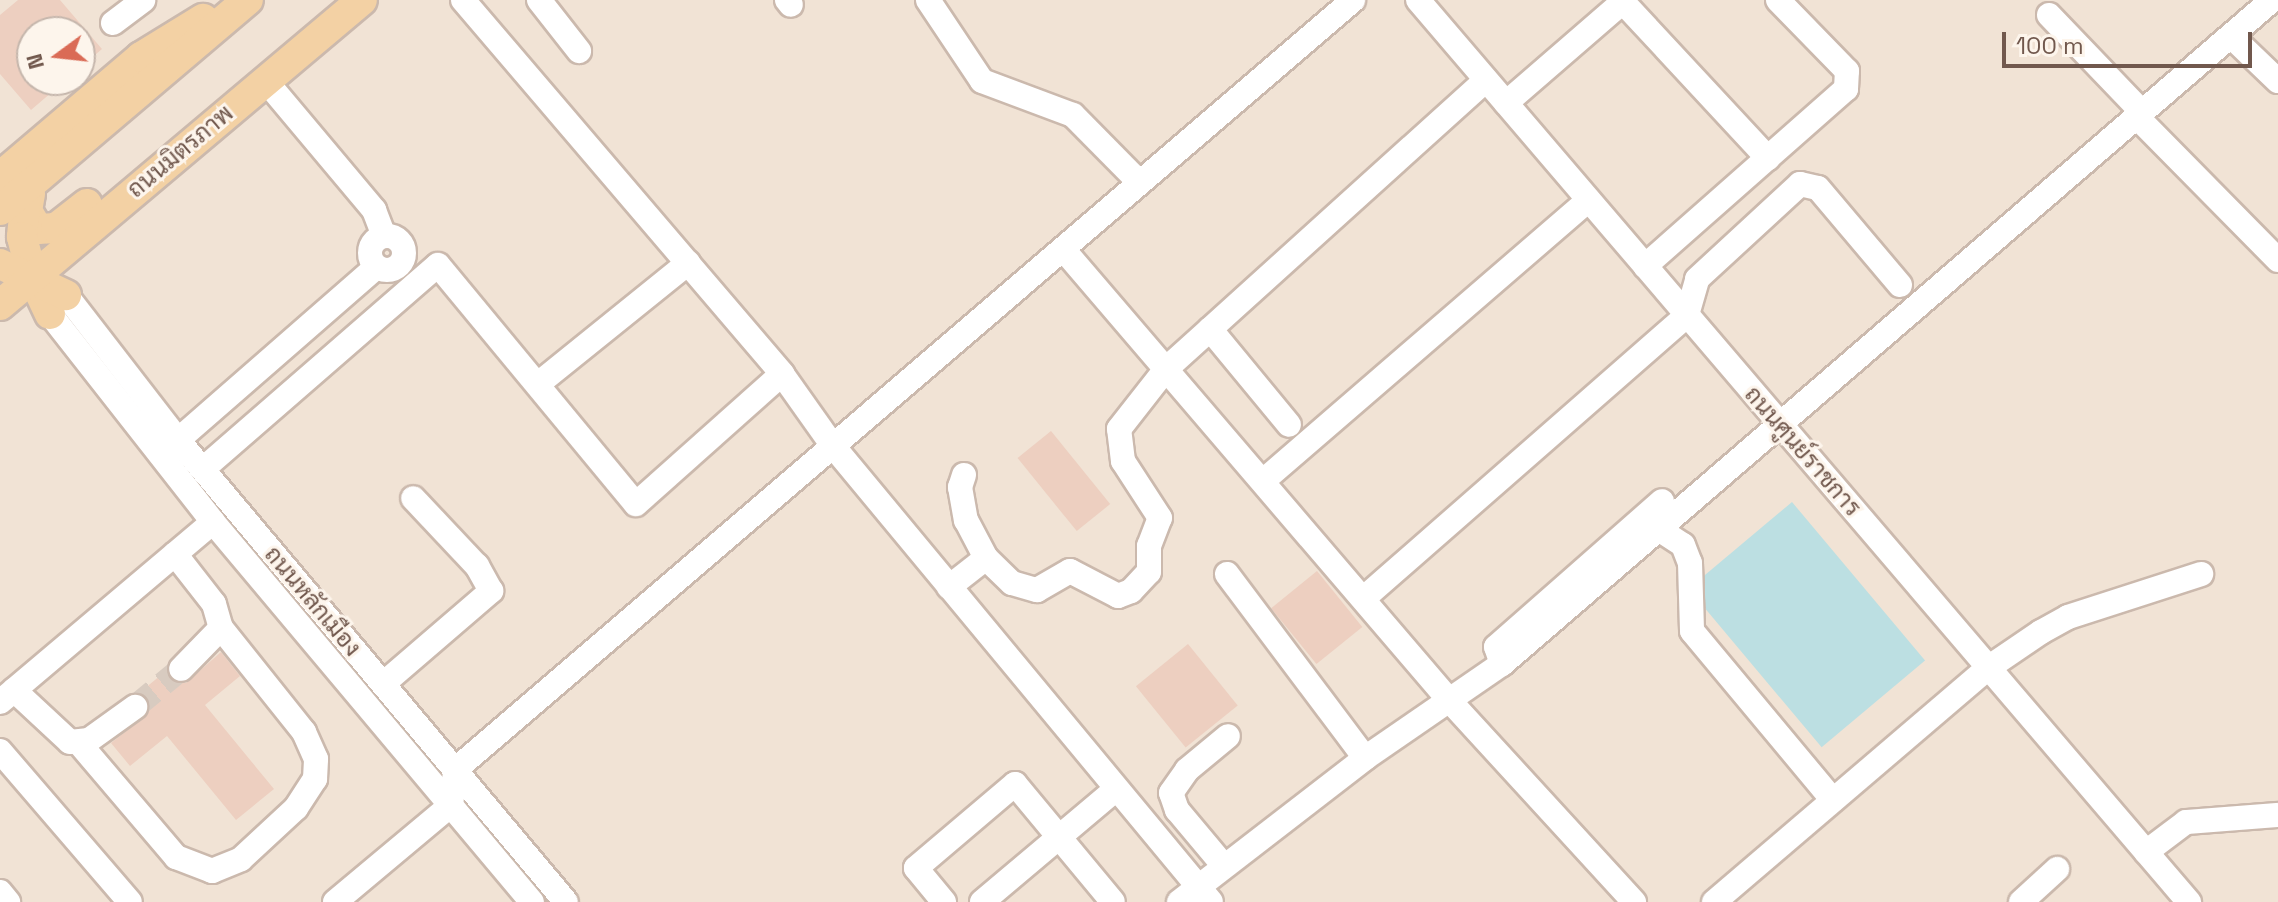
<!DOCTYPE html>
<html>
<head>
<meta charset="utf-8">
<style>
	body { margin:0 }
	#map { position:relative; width:2278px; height:902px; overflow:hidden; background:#faf1e6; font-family:"Space Grotesk",Sarabun,sans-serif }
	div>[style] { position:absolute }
	.residential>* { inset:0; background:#f1e3d5 }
	.water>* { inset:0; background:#bcdfe2; transform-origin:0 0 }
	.building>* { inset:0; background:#edcfc0; transform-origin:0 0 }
	.minor-tunnel>* { height:24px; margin-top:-12px; transform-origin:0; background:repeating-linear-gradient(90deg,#d8cbc0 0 24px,transparent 0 36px) }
	.roads { filter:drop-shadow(2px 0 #cbb9ad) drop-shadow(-2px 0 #cbb9ad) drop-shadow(0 2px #cbb9ad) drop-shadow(0 -2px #cbb9ad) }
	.minor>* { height:24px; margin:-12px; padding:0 12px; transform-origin:12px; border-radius:12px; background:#fff }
	.minor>.ring { margin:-12px; padding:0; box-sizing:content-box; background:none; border:24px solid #fff; border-radius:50% }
	.major>* { height:30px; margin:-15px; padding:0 15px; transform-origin:15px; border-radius:15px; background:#f3d1a4 }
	span { translate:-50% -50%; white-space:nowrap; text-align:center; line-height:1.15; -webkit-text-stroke:6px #fdf5ec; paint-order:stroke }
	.street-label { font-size:24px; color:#71584d }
	.north { position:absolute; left:16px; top:16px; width:80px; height:80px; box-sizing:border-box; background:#fdf5ec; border:2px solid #c5b6ac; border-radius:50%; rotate:255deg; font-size:22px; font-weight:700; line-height:32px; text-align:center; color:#71584d }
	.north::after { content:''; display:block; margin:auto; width:28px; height:36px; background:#da6b56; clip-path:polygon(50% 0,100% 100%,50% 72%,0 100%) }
	.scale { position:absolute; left:2002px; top:32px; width:250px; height:36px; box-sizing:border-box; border:4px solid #71584d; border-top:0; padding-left:10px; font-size:24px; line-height:28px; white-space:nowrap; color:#71584d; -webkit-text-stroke:6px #fdf5ec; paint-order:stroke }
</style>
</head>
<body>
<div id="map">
	<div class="residential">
		<i style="clip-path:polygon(evenodd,0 0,2278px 0,2278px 902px,0 902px,0 0,32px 32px,80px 32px,80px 80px,32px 80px,32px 32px)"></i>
	</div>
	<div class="water">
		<i style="left:1792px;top:502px;width:207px;height:135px;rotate:50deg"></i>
	</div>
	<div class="building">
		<i style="clip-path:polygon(18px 0,60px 0,102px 49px,80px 68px,80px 32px,32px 32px,32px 80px,66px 80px,31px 110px,0 74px,0 15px)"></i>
		<i style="left:1051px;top:431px;width:94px;height:43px;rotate:51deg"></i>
		<i style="left:1317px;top:571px;width:72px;height:59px;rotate:51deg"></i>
		<i style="left:1188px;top:644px;width:79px;height:67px;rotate:51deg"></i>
		<i style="clip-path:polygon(221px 652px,240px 676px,205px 705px,274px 789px,236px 820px,167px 736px,130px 766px,111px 743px,148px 714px,148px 699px,139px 693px,166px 671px,171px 680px,186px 683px)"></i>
	</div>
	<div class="minor-tunnel">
		<i style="left:135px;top:707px;width:60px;rotate:-39.6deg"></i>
	</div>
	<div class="roads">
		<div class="minor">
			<i style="left:463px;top:0;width:492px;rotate:49.5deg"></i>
			<i style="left:782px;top:374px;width:88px;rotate:54.7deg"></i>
			<i style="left:833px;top:446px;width:592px;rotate:50.34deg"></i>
			<i style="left:539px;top:0;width:65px;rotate:51.9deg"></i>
			<i style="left:787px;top:0;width:6px;rotate:51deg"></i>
			<i style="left:928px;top:0;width:97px;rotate:56.3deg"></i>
			<i style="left:982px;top:81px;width:97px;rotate:20.5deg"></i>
			<i style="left:1073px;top:115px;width:95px;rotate:45.4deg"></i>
			<i style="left:1418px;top:0;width:1187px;rotate:49.48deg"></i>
			<i style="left:1621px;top:0;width:216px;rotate:47.1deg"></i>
			<i style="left:2049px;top:15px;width:134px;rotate:46.2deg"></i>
			<i style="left:113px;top:23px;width:38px;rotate:-37deg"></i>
			<i style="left:2231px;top:36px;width:65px;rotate:43.8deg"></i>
			<i style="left:265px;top:80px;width:170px;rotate:50deg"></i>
			<i style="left:374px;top:210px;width:28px;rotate:69deg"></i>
			<i style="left:1506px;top:103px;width:157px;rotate:-40.9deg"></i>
			<i style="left:2137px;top:117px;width:201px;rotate:45.4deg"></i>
			<i class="ring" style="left:370px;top:236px;width:10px;height:10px"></i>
			<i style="left:1063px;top:249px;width:594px;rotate:49.44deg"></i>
			<i style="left:1449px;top:700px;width:274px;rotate:47.5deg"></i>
			<i style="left:1645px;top:266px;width:268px;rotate:-41.4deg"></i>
			<i style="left:1846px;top:89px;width:18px;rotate:-87deg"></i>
			<i style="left:1847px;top:71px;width:99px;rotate:-134.2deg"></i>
			<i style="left:66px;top:295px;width:183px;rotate:52.3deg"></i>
			<i style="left:178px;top:440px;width:603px;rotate:49.98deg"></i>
			<i style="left:50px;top:314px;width:264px;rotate:51.9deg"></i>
			<i style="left:213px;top:522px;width:496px;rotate:50deg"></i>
			<i style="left:1210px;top:329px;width:124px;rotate:50.5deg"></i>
			<i style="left:538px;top:384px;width:193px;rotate:-38.9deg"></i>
			<i style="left:178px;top:440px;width:263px;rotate:-41.1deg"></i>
			<i style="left:203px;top:469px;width:311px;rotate:-41deg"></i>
			<i style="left:438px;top:265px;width:310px;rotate:50.4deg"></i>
			<i style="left:636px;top:504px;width:195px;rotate:-41.7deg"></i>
			<i style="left:964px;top:475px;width:13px;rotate:108deg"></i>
			<i style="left:960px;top:487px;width:34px;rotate:80deg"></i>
			<i style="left:966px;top:520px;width:43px;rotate:62.2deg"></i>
			<i style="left:986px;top:558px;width:36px;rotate:44deg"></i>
			<i style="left:1012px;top:583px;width:26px;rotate:16deg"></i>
			<i style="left:1037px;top:590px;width:38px;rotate:-30deg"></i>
			<i style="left:1070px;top:571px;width:54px;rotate:27.5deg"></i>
			<i style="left:1118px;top:596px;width:14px;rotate:-21deg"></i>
			<i style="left:1131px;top:591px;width:26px;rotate:-47deg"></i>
			<i style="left:1149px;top:572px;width:26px;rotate:-90deg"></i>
			<i style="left:1149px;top:546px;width:30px;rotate:-69deg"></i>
			<i style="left:1160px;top:518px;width:68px;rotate:-123deg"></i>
			<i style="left:1123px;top:461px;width:32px;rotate:-97deg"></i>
			<i style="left:1119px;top:429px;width:76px;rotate:-51.9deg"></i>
			<i style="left:1166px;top:369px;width:431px;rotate:-42.1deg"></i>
			<i style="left:1263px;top:481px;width:430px;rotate:-40.8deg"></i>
			<i style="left:1660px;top:530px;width:27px;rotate:33deg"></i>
			<i style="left:1683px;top:545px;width:19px;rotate:69deg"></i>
			<i style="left:1690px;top:563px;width:68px;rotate:88.3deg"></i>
			<i style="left:1692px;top:631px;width:220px;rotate:50.2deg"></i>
			<i style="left:175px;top:554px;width:63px;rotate:52deg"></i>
			<i style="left:214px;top:604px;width:25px;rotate:74deg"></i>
			<i style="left:221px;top:628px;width:57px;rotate:134.3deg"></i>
			<i style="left:1227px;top:574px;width:230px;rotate:53.1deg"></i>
			<i style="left:949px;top:587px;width:47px;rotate:-38.1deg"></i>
			<i style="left:1364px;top:598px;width:429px;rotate:-41.2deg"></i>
			<i style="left:1687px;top:315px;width:37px;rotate:-74deg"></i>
			<i style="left:1697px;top:279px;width:140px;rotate:-42.7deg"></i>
			<i style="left:1800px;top:184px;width:18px;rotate:13deg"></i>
			<i style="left:1818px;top:188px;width:127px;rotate:49.8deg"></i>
			<i style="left:1502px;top:664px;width:18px;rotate:-109deg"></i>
			<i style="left:1496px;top:647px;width:221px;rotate:-41.3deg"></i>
			<i style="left:383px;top:684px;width:143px;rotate:-40.7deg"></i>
			<i style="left:491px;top:591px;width:29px;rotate:-119deg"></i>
			<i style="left:477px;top:566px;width:93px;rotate:-133.3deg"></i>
			<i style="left:14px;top:690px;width:76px;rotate:42.9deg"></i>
			<i style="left:70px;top:742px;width:19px;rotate:-6deg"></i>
			<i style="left:89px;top:740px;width:57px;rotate:-35.7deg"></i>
			<i style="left:0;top:702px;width:279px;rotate:-40.2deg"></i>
			<i style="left:79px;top:743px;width:150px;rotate:49.6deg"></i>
			<i style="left:176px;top:857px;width:39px;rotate:21deg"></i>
			<i style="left:212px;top:871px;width:31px;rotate:-22deg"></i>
			<i style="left:241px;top:859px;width:75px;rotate:-42.8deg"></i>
			<i style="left:296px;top:808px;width:35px;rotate:-57deg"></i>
			<i style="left:315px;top:779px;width:20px;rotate:-87deg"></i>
			<i style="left:316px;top:759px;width:30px;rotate:-114deg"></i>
			<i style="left:304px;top:732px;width:133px;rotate:-128.6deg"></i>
			<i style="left:0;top:751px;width:199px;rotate:49.3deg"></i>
			<i style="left:2146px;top:852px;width:50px;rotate:-36.9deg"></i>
			<i style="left:2186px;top:822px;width:92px;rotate:-4.4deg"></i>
			<i style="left:1224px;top:866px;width:73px;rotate:-130deg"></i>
			<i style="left:1177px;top:810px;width:18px;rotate:-109deg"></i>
			<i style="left:1171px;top:793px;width:28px;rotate:-55deg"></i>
			<i style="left:1187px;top:770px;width:53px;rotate:-39.7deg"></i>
			<i style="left:0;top:892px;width:13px;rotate:51deg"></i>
			<i style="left:335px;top:902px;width:151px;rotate:-39.9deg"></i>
			<i style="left:451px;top:805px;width:35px;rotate:-83deg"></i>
			<i style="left:455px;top:770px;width:1183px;rotate:-40.61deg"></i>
			<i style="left:944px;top:902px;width:44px;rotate:-129.5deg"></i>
			<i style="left:916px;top:868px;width:130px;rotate:-40.3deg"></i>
			<i style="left:1015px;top:784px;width:153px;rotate:50.3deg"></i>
			<i style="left:982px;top:902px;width:174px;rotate:-40.1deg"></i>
			<i style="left:1179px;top:902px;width:235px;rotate:-37.7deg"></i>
			<i style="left:1365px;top:758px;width:166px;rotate:-34.5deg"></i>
			<i style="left:1502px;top:664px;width:1017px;rotate:-40.77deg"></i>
			<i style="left:1714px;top:902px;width:360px;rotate:-40.5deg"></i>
			<i style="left:1988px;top:668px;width:64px;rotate:-34.2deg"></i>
			<i style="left:2041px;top:632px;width:31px;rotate:-29deg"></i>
			<i style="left:2068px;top:617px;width:140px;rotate:-17.9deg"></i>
			<i style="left:2021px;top:902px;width:49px;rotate:-42.5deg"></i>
		</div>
		<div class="major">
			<i style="left:0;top:177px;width:185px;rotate:-40.4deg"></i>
			<i style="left:141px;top:57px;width:73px;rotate:-31.5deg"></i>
			<i style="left:30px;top:194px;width:17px;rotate:100deg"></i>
			<i style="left:27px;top:211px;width:21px;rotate:59deg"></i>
			<i style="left:38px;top:229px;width:18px;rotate:-3deg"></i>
			<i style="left:56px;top:228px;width:39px;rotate:-38deg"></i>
			<i style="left:25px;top:207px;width:30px;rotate:96deg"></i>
			<i style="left:22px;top:237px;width:40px;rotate:75.6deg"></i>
			<i style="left:32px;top:276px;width:42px;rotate:64.7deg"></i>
			<i style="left:0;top:210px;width:325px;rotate:-40.3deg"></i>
			<i style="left:0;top:264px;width:73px;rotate:25.2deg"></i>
			<i style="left:0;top:305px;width:473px;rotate:-40.1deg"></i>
		</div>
	</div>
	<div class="street-label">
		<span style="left:180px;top:151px;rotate:-40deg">ถนนมิตรภาพ</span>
		<span style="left:1803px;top:451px;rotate:49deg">ถนนศูนย์ราชการ</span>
		<span style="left:313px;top:601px;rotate:50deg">ถนนหลักเมือง</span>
	</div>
	<div class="north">N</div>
	<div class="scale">100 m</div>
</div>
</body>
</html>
